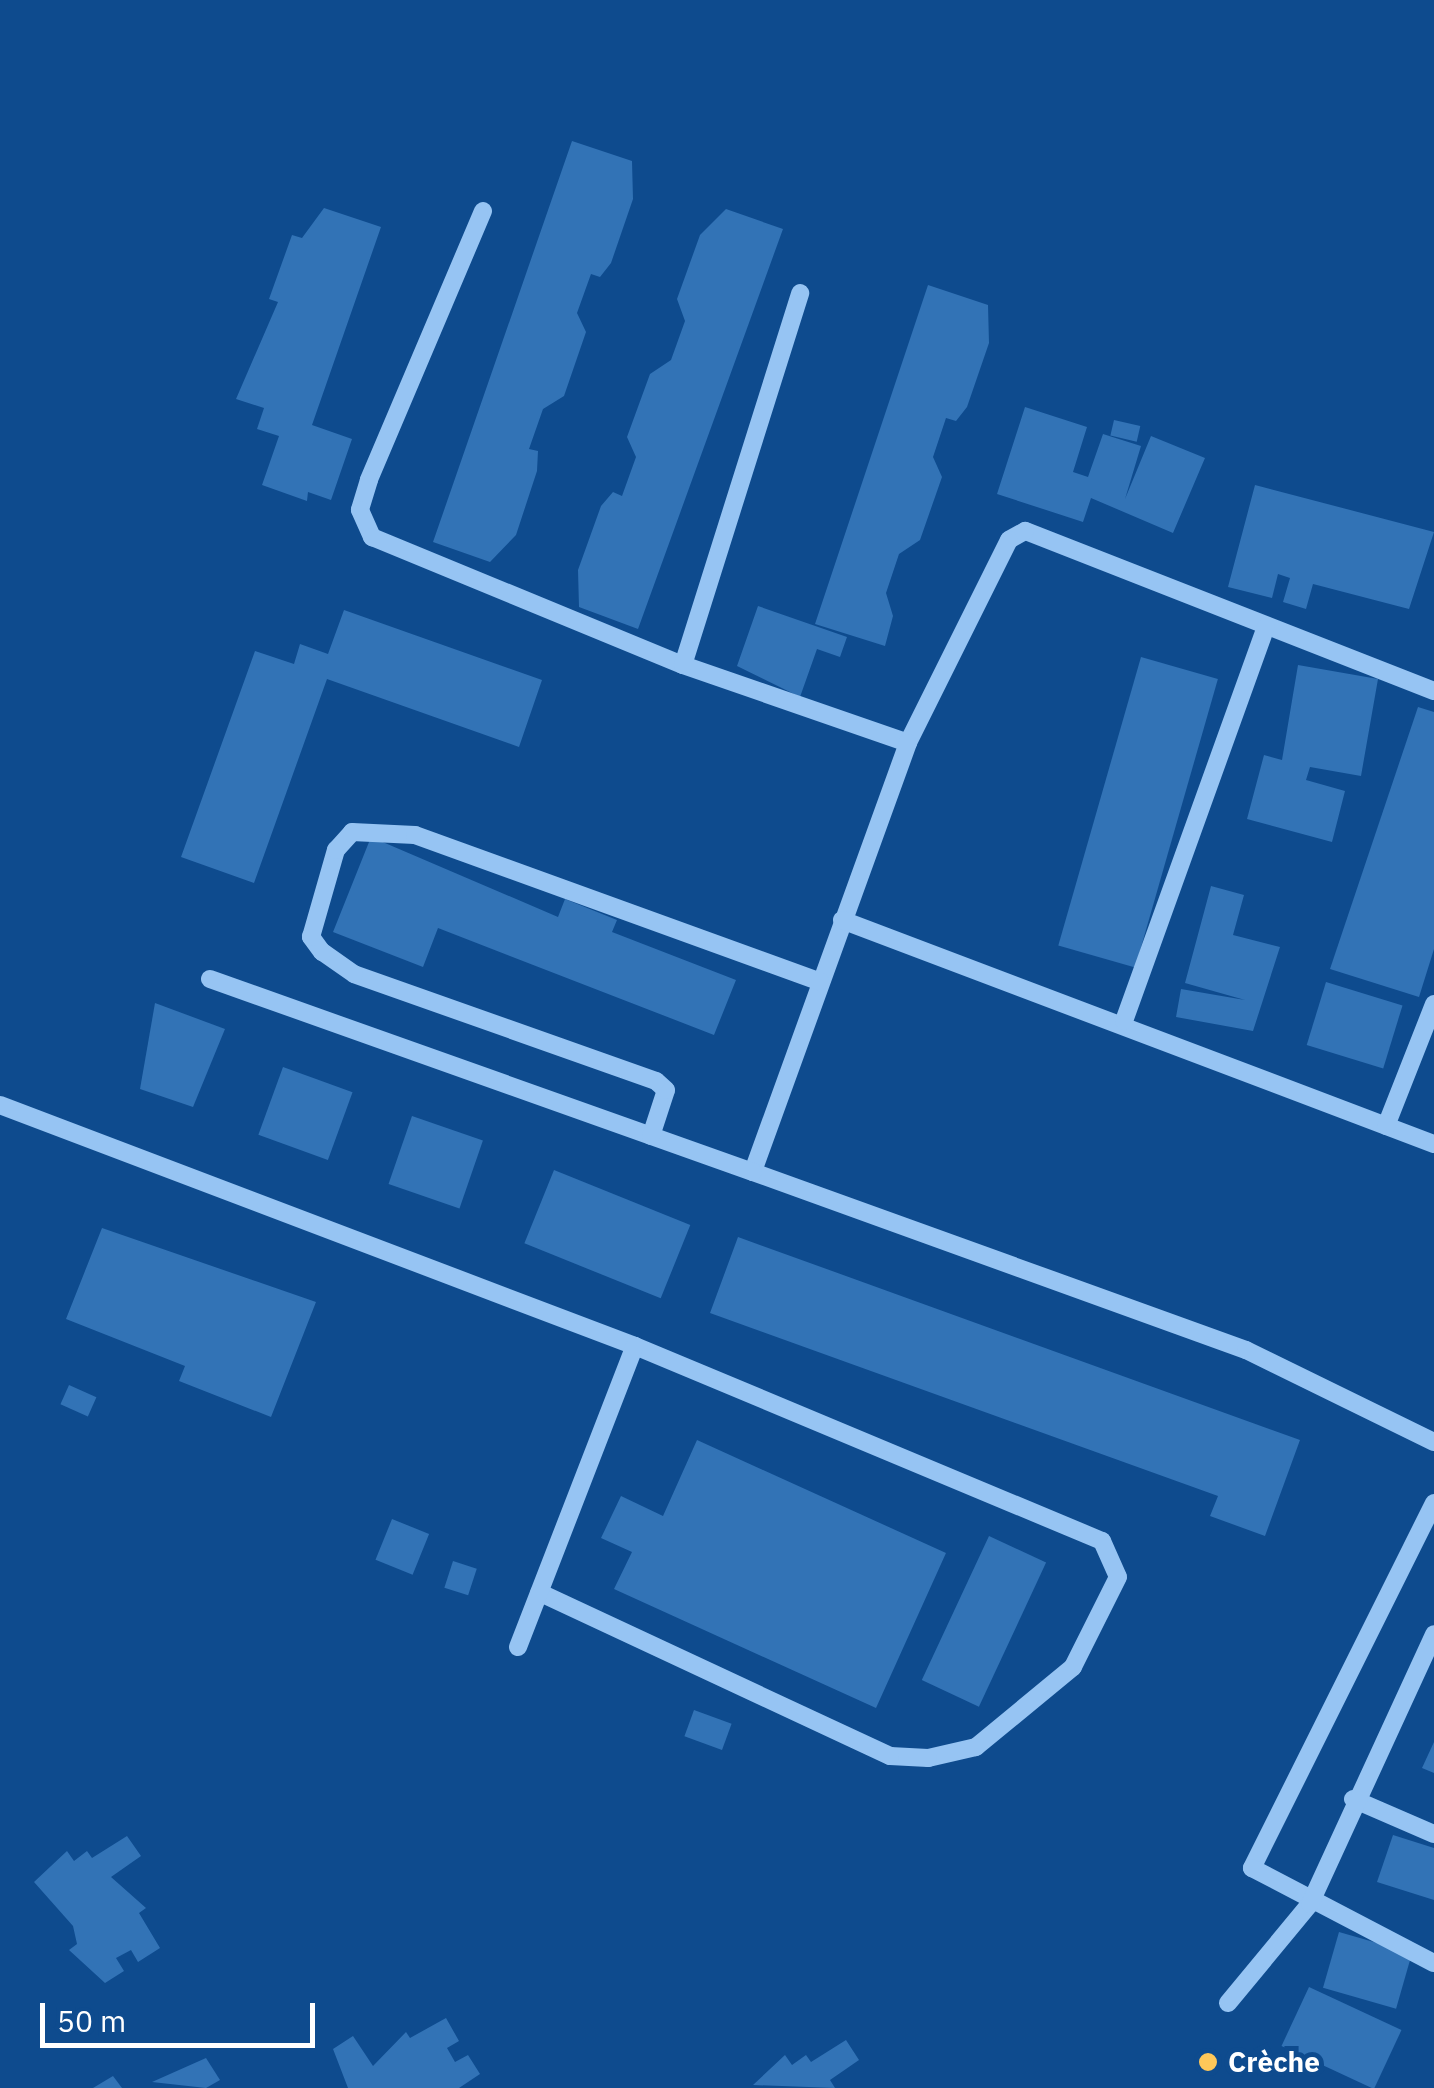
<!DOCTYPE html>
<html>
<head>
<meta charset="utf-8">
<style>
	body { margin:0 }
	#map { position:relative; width:1434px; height:2088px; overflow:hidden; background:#0e4b8e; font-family:"IBM Plex Sans",sans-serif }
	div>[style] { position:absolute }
	.building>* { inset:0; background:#3273b6; transform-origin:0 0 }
	.minor>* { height:18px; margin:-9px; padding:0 9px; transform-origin:9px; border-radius:9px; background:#96c4f3 }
	.dots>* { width:28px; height:28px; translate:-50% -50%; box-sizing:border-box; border:5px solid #0e4b8e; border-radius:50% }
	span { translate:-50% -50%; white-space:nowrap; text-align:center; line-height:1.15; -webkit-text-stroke:10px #0e4b8e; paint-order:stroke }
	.poi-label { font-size:28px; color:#fff; font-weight:700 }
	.left { translate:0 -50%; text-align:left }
	.scale { position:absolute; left:40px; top:2003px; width:275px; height:45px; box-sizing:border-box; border:5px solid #fff; border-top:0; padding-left:12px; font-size:30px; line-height:35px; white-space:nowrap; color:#fff; -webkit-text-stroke:8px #0e4b8e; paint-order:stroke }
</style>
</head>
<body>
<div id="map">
	<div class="building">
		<i style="clip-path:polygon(572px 141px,632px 161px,633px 199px,611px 263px,600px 277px,591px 274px,577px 313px,586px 332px,564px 396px,543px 409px,529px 449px,538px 451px,537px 471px,516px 535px,490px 562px,433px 542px)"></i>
		<i style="clip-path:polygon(324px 208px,381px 227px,312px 425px,352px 439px,331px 500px,308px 492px,307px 501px,262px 485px,279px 436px,257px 429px,264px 408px,236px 399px,278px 302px,269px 299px,292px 235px,302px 238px)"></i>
		<i style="clip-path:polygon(726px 209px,783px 229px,638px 629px,579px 607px,578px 570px,601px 506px,613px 492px,622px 496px,636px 457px,627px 437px,650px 374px,671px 360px,685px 321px,677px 299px,700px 235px)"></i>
		<i style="clip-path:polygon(928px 285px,988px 305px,989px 343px,967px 407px,956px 421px,946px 418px,933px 457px,942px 477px,920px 540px,899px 554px,886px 593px,893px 616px,885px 646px,815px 624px)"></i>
		<i style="clip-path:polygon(1025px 407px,1087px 427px,1073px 472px,1088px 477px,1103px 434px,1141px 446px,1125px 499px,1151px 436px,1205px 458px,1173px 533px,1091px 498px,1083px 522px,997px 494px)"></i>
		<i style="left:1114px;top:420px;width:27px;height:16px;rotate:13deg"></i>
		<i style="clip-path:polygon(1255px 485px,1434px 532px,1409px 609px,1313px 584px,1306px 609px,1283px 602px,1290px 578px,1278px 574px,1272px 598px,1228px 587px)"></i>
		<i style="clip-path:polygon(758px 606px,847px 637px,840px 657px,817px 649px,800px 697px,737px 666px)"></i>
		<i style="clip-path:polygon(344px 610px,542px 680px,519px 747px,327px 679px,254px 883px,181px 857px,255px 651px,294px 664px,300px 644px,328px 654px)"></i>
		<i style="left:1141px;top:657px;width:80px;height:300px;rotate:16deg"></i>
		<i style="clip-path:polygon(1298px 665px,1378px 679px,1361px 776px,1310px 767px,1306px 780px,1345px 791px,1332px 842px,1247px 819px,1264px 755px,1282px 760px)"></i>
		<i style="clip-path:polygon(1418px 707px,1434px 712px,1434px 949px,1419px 997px,1330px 969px)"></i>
		<i style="clip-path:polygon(371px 837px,558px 917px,565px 899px,617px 920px,612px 932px,736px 980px,714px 1035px,438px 928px,423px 967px,333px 932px)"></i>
		<i style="clip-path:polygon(1211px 886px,1244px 895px,1233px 935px,1280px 947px,1253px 1031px,1176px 1017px,1181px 989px,1245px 1000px,1185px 983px)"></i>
		<i style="left:1326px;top:982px;width:80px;height:66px;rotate:17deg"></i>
		<i style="clip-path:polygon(155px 1003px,225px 1029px,193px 1107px,140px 1089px)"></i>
		<i style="left:283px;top:1067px;width:74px;height:72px;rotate:20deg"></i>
		<i style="left:412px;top:1116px;width:75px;height:72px;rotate:19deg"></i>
		<i style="left:554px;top:1170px;width:147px;height:79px;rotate:22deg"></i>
		<i style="clip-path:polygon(102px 1228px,316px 1302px,271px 1417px,179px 1381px,185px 1366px,66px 1319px)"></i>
		<i style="clip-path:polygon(738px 1237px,1300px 1440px,1265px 1536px,1210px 1516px,1218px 1496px,710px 1313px)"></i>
		<i style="left:69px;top:1385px;width:30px;height:21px;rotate:24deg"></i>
		<i style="clip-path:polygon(697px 1440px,946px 1553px,876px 1708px,614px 1589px,632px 1552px,601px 1538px,621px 1496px,663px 1516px)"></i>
		<i style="left:392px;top:1519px;width:40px;height:44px;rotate:22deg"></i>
		<i style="left:989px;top:1536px;width:63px;height:159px;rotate:25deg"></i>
		<i style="left:453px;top:1561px;width:25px;height:28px;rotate:18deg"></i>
		<i style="left:694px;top:1710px;width:40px;height:28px;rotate:20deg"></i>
		<i style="clip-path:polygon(1434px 1742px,1434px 1773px,1422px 1768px)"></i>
		<i style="clip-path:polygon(1393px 1835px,1434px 1848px,1434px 1900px,1377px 1882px)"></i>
		<i style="clip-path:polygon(127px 1836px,141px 1856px,111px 1877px,146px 1908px,139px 1913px,160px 1948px,138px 1962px,131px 1950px,116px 1958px,124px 1971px,105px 1983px,69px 1950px,77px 1944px,73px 1926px,34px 1882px,67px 1851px,74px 1861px,87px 1851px,92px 1858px)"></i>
		<i style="left:1339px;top:1932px;width:76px;height:58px;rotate:16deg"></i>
		<i style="left:1309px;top:1987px;width:102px;height:65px;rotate:25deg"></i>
		<i style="clip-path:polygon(446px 2018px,459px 2041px,447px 2048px,455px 2062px,468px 2055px,480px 2074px,459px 2088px,348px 2088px,333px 2049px,353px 2036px,373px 2066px,406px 2032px,410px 2038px)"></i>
		<i style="clip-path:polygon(846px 2040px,859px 2060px,830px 2080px,835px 2088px,753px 2085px,785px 2055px,792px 2065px,806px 2055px,811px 2062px)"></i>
		<i style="clip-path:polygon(206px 2058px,220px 2080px,206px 2088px,152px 2082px)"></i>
		<i style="clip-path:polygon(113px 2076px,122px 2088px,93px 2088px)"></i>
	</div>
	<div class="minor">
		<i style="left:483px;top:211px;width:292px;rotate:113deg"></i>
		<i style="left:369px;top:480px;width:31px;rotate:107deg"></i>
		<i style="left:360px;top:510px;width:30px;rotate:66deg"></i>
		<i style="left:372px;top:537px;width:336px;rotate:22.4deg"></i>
		<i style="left:683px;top:665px;width:238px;rotate:19.1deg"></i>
		<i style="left:683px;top:665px;width:390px;rotate:-72.5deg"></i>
		<i style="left:1434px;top:691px;width:439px;rotate:-158.6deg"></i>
		<i style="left:1025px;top:531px;width:18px;rotate:151deg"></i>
		<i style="left:1009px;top:540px;width:227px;rotate:116.5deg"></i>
		<i style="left:908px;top:743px;width:456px;rotate:109.9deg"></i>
		<i style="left:753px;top:1172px;width:524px;rotate:19.85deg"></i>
		<i style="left:1246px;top:1350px;width:209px;rotate:26.1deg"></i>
		<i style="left:842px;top:920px;width:633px;rotate:20.73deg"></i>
		<i style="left:210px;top:979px;width:576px;rotate:19.57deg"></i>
		<i style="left:1124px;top:1021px;width:419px;rotate:-70.2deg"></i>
		<i style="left:0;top:1105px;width:679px;rotate:20.78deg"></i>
		<i style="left:635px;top:1346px;width:506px;rotate:22.66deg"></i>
		<i style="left:1102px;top:1541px;width:39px;rotate:66deg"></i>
		<i style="left:1118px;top:1577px;width:101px;rotate:116.6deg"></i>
		<i style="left:1073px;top:1667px;width:126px;rotate:140.5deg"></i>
		<i style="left:976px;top:1747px;width:49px;rotate:167.1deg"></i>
		<i style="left:928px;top:1758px;width:38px;rotate:-177deg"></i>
		<i style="left:890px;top:1756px;width:387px;rotate:-155deg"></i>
		<i style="left:1386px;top:1126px;width:131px;rotate:-68.5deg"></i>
		<i style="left:651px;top:1136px;width:48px;rotate:-71.9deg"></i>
		<i style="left:666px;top:1090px;width:13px;rotate:-138deg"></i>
		<i style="left:656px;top:1081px;width:320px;rotate:-160.5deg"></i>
		<i style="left:354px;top:974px;width:39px;rotate:-145deg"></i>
		<i style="left:322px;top:952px;width:19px;rotate:-126deg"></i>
		<i style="left:311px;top:937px;width:91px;rotate:-74deg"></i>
		<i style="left:336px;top:850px;width:24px;rotate:-48deg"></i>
		<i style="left:352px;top:832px;width:63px;rotate:2.7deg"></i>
		<i style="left:415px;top:835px;width:431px;rotate:19.9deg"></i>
		<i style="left:1434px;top:1503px;width:408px;rotate:116.5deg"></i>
		<i style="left:1252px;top:1868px;width:205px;rotate:27.6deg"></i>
		<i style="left:518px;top:1647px;width:323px;rotate:-68.8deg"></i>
		<i style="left:1353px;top:1799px;width:88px;rotate:23.4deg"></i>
		<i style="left:1228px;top:2003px;width:129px;rotate:-50.4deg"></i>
		<i style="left:1310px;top:1904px;width:297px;rotate:-65.3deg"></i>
	</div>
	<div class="dots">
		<i style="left:1208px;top:2062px;background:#ffc859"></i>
	</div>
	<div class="poi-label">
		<span class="left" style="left:1228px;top:2062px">Crèche</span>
	</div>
	<div class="scale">50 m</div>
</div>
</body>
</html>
